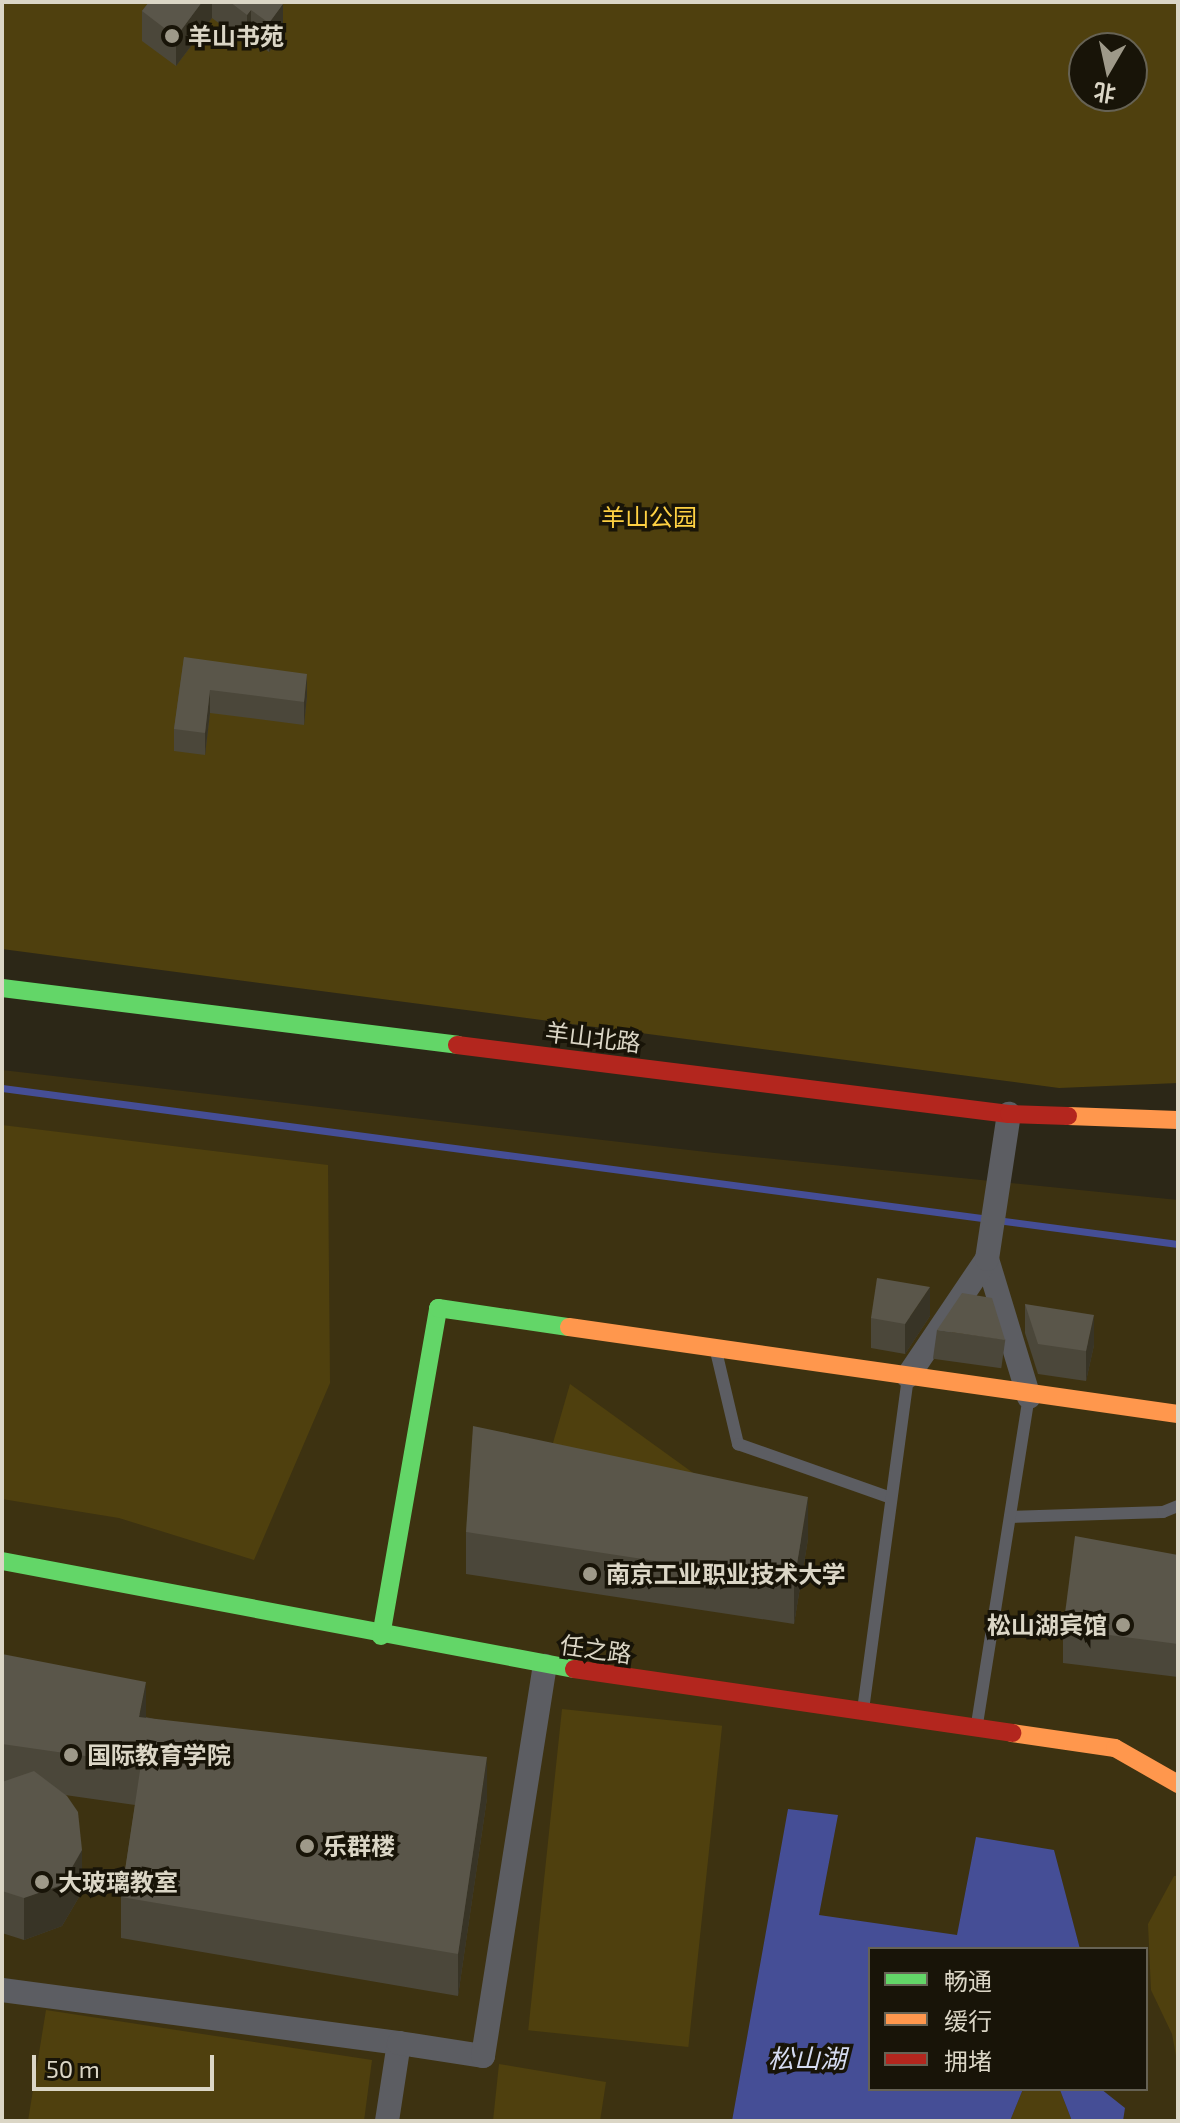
<!DOCTYPE html>
<html>
<head>
<meta charset="utf-8">
<style>
	body { margin:0 }
	#map { position:relative; width:1180px; height:2123px; overflow:hidden; background:#2c2717; font-family:"Exo 2","Noto Sans SC",sans-serif }
	div>[style] { position:absolute }
	.built>* { inset:0; background:#3d3211 }
	.green>* { inset:0; background:#4f400e; transform-origin:0 0 }
	.water>* { inset:0; background:#454e96 }
	.stream>* { height:7px; margin:-3.5px; padding:0 3.5px; transform-origin:3.5px; border-radius:3.5px; background:#454e96 }
	.lane>* { height:12px; margin:-6px; padding:0 6px; transform-origin:6px; border-radius:6px; background:#5c5d62 }
	.street>* { height:24px; margin:-12px; padding:0 12px; transform-origin:12px; border-radius:12px; background:#5c5d62 }
	.fast>* { height:18px; margin:-9px; padding:0 9px; transform-origin:9px; border-radius:9px; background:#63d668 }
	.slow>* { height:18px; margin:-9px; padding:0 9px; transform-origin:9px; border-radius:9px; background:#ff974d }
	.jam>* { height:18px; margin:-9px; padding:0 9px; transform-origin:9px; border-radius:9px; background:#b3261e }
	.wall>* { inset:0; background:#4b473a; transform-origin:0 0 }
	.shaded-wall>* { inset:0; background:#383426 }
	.building>* { inset:0; background:#5a564a }
	.dots>* { width:22px; height:22px; translate:-50% -50%; box-sizing:border-box; border:4px solid #181408; border-radius:50% }
	span { translate:-50% -50%; white-space:nowrap; text-align:center; line-height:1.15; -webkit-text-stroke:7px #181408; paint-order:stroke }
	.poi-label { font-size:24px; color:#dbd6c6; font-weight:700 }
	.left { translate:0 -50%; text-align:left }
	.right { translate:-100% -50%; text-align:right }
	.park-label { font-size:24px; color:#fed143 }
	.street-label { font-size:24px; color:#dbd6c6 }
	.water-label { font-size:26px; color:#d6dcf2; font-style:italic }
	.frame { position:absolute; inset:0; border:4px solid #dbd6c6; pointer-events:none }
	.legend { position:absolute; left:868px; top:1947px; width:280px; height:144px; box-sizing:border-box; background:#181408; border:2px solid #666254; margin:0; padding:10px 14px; list-style:none; font-size:24px; color:#dbd6c6 }
	.legend li { display:flex; align-items:center; gap:16px; height:40px }
	.legend b { width:40px; border:2px solid #666254 }
	.north { position:absolute; left:1068px; top:32px; width:80px; height:80px; box-sizing:border-box; background:#181408; border:2px solid #666254; border-radius:50%; rotate:189deg; font-size:22px; font-weight:700; line-height:32px; text-align:center; color:#dbd6c6 }
	.north::after { content:''; display:block; margin:auto; width:28px; height:36px; background:#9e9989; clip-path:polygon(50% 0,100% 100%,50% 72%,0 100%) }
	.scale { position:absolute; left:32px; top:2055px; width:182px; height:36px; box-sizing:border-box; border:4px solid #dbd6c6; border-top:0; padding-left:10px; font-size:24px; line-height:28px; white-space:nowrap; color:#dbd6c6; -webkit-text-stroke:6px #181408; paint-order:stroke }
</style>
</head>
<body>
<div id="map">
	<div class="built">
		<i style="clip-path:polygon(evenodd,2px 1070px,715px 1153px,1178px 1200px,1178px 2121px,2px 2121px,2px 1070px,870px 1949px,1146px 1949px,1146px 2089px,870px 2089px,870px 1949px)"></i>
	</div>
	<div class="green">
		<i style="clip-path:polygon(evenodd,2px 2px,1178px 2px,1178px 1083px,1059px 1088px,2px 949px,2px 2px,1084px 48px,1132px 48px,1132px 96px,1084px 96px,1084px 48px)"></i>
		<i style="clip-path:polygon(2px 1125px,328px 1165px,330px 1383px,254px 1560px,119px 1518px,2px 1499px)"></i>
		<i style="clip-path:polygon(570px 1384px,732px 1501px,544px 1474px)"></i>
		<i style="left:562px;top:1709px;width:161px;height:323px;rotate:6deg"></i>
		<i style="clip-path:polygon(1174px 1876px,1178px 1876px,1178px 2066px,1172px 2034px,1151px 1990px,1148px 1924px)"></i>
		<i style="clip-path:polygon(46px 2010px,372px 2060px,364px 2121px,28px 2121px)"></i>
		<i style="clip-path:polygon(499px 2064px,606px 2082px,600px 2121px,493px 2121px)"></i>
		<i style="clip-path:polygon(1023px 2089px,1060px 2090px,1072px 2121px,1010px 2121px)"></i>
	</div>
	<div class="water">
		<i style="clip-path:polygon(788px 1809px,838px 1815px,819px 1915px,957px 1935px,976px 1837px,1054px 1850px,1080px 1949px,870px 1949px,870px 2089px,1023px 2089px,1010px 2121px,732px 2121px)"></i>
		<i style="clip-path:polygon(1054px 2089px,1101px 2089px,1125px 2108px,1123px 2121px,1072px 2121px,1060px 2090px)"></i>
	</div>
	<div class="stream">
		<i style="left:2px;top:1088px;width:1186px;rotate:7.56deg"></i>
	</div>
	<div class="lane">
		<i style="left:716px;top:1351px;width:96px;rotate:76.7deg"></i>
		<i style="left:738px;top:1444px;width:162px;rotate:19.4deg"></i>
		<i style="left:1010px;top:1517px;width:153px;rotate:-1.9deg"></i>
		<i style="left:1163px;top:1512px;width:16px;rotate:-22deg"></i>
		<i style="left:863px;top:1710px;width:334px;rotate:-82.3deg"></i>
		<i style="left:977px;top:1724px;width:331px;rotate:-81deg"></i>
	</div>
	<div class="street">
		<i style="left:987px;top:1259px;width:144px;rotate:73.1deg"></i>
		<i style="left:908px;top:1376px;width:141px;rotate:-56deg"></i>
		<i style="left:987px;top:1259px;width:147px;rotate:-81.4deg"></i>
		<i style="left:2px;top:1990px;width:401px;rotate:7.6deg"></i>
		<i style="left:387px;top:2121px;width:79px;rotate:-81.3deg"></i>
		<i style="left:399px;top:2043px;width:85px;rotate:8.8deg"></i>
		<i style="left:483px;top:2056px;width:395px;rotate:-81deg"></i>
	</div>
	<div class="fast">
		<i style="left:2px;top:988px;width:459px;rotate:7.1deg"></i>
		<i style="left:2px;top:1561px;width:582px;rotate:10.69deg"></i>
		<i style="left:381px;top:1636px;width:333px;rotate:-80.1deg"></i>
		<i style="left:438px;top:1308px;width:132px;rotate:8.3deg"></i>
	</div>
	<div class="slow">
		<i style="left:1068px;top:1116px;width:110px;rotate:2.1deg"></i>
		<i style="left:569px;top:1327px;width:615px;rotate:8.13deg"></i>
		<i style="left:1012px;top:1733px;width:104px;rotate:8.3deg"></i>
		<i style="left:1115px;top:1748px;width:73px;rotate:29.7deg"></i>
	</div>
	<div class="jam">
		<i style="left:457px;top:1045px;width:556px;rotate:7.13deg"></i>
		<i style="left:1009px;top:1114px;width:59px;rotate:1.9deg"></i>
		<i style="left:574px;top:1669px;width:443px;rotate:8.3deg"></i>
	</div>
	<div class="wall">
		<i style="clip-path:polygon(149px 2px,280px 2px,283px 34px,269px 52px,251px 39px,247px 44px,212px 18px,176px 66px,142px 41px,142px 11px)"></i>
		<i style="clip-path:polygon(184px 657px,307px 696px,304px 725px,210px 713px,205px 755px,174px 751px,174px 729px)"></i>
		<i style="clip-path:polygon(1025px 1304px,1094px 1345px,1086px 1381px,1038px 1374px,1025px 1333px)"></i>
		<i style="clip-path:polygon(930px 1316px,905px 1354px,871px 1348px,871px 1318px)"></i>
		<i style="left:937px;top:1330px;width:69px;height:29px;rotate:8deg"></i>
		<i style="clip-path:polygon(466px 1532px,808px 1539px,794px 1624px,466px 1574px)"></i>
		<i style="clip-path:polygon(1178px 1555px,1178px 1677px,1063px 1663px,1063px 1629px)"></i>
		<i style="clip-path:polygon(2px 1654px,146px 1717px,487px 1798px,458px 1996px,121px 1938px,121px 1897px,135px 1805px,65px 1795px,82px 1892px,62px 1926px,24px 1940px,2px 1933px)"></i>
	</div>
	<div class="shaded-wall">
		<i style="clip-path:polygon(202px 2px,212px 2px,212px 18px,176px 66px,176px 37px)"></i>
		<i style="clip-path:polygon(283px 4px,283px 34px,269px 52px,269px 23px)"></i>
		<i style="clip-path:polygon(251px 10px,251px 39px,247px 44px,247px 15px)"></i>
		<i style="clip-path:polygon(307px 674px,307px 696px,304px 725px,304px 702px)"></i>
		<i style="clip-path:polygon(210px 690px,210px 713px,205px 755px,205px 733px)"></i>
		<i style="clip-path:polygon(930px 1287px,930px 1316px,905px 1354px,905px 1324px)"></i>
		<i style="clip-path:polygon(1094px 1315px,1094px 1345px,1086px 1381px,1086px 1351px)"></i>
		<i style="clip-path:polygon(808px 1497px,808px 1539px,794px 1624px,794px 1582px)"></i>
		<i style="clip-path:polygon(146px 1682px,146px 1724px,139px 1717px)"></i>
		<i style="clip-path:polygon(487px 1757px,487px 1798px,458px 1996px,458px 1954px)"></i>
		<i style="clip-path:polygon(82px 1850px,82px 1892px,62px 1926px,24px 1940px,24px 1898px)"></i>
	</div>
	<div class="building">
		<i style="clip-path:polygon(149px 2px,202px 2px,176px 37px,142px 11px)"></i>
		<i style="clip-path:polygon(230px 2px,280px 2px,283px 4px,269px 23px,251px 10px,247px 15px)"></i>
		<i style="clip-path:polygon(184px 657px,307px 674px,304px 702px,210px 690px,205px 733px,174px 729px)"></i>
		<i style="clip-path:polygon(877px 1278px,930px 1287px,905px 1324px,871px 1318px)"></i>
		<i style="clip-path:polygon(962px 1293px,992px 1298px,1005px 1340px,937px 1330px)"></i>
		<i style="clip-path:polygon(1025px 1304px,1094px 1315px,1086px 1351px,1038px 1344px)"></i>
		<i style="clip-path:polygon(473px 1426px,808px 1497px,794px 1582px,466px 1532px)"></i>
		<i style="clip-path:polygon(1075px 1536px,1178px 1555px,1178px 1644px,1063px 1629px)"></i>
		<i style="clip-path:polygon(2px 1654px,146px 1682px,139px 1717px,487px 1757px,458px 1954px,121px 1897px,141px 1764px,2px 1744px)"></i>
		<i style="clip-path:polygon(34px 1771px,67px 1796px,78px 1812px,82px 1850px,62px 1885px,24px 1898px,2px 1891px,2px 1782px)"></i>
	</div>
	<div class="dots">
		<i style="left:172px;top:36px;background:#9e9989"></i>
		<i style="left:590px;top:1574px;background:#9e9989"></i>
		<i style="left:1123px;top:1625px;background:#9e9989"></i>
		<i style="left:71px;top:1755px;background:#9e9989"></i>
		<i style="left:307px;top:1846px;background:#9e9989"></i>
		<i style="left:42px;top:1882px;background:#9e9989"></i>
	</div>
	<div class="poi-label">
		<span class="left" style="left:188px;top:36px">羊山书苑</span>
		<span class="left" style="left:606px;top:1574px">南京工业职业技术大学</span>
		<span class="right" style="left:1107px;top:1625px">松山湖宾馆</span>
		<span class="left" style="left:87px;top:1755px">国际教育学院</span>
		<span class="left" style="left:323px;top:1846px">乐群楼</span>
		<span class="left" style="left:58px;top:1882px">大玻璃教室</span>
	</div>
	<div class="park-label">
		<span style="left:649px;top:517px">羊山公园</span>
	</div>
	<div class="street-label">
		<span style="left:593px;top:1037px;rotate:7deg">羊山北路</span>
		<span style="left:596px;top:1649px;rotate:8deg">任之路</span>
	</div>
	<div class="water-label">
		<span style="left:807px;top:2058px">松山湖</span>
	</div>
	<div class="frame"></div>
	<ul class="legend">
	<li><b style="height:10px;background:#63d668"></b>畅通</li>
	<li><b style="height:10px;background:#ff974d"></b>缓行</li>
	<li><b style="height:10px;background:#b3261e"></b>拥堵</li>
	</ul>
	<div class="north">北</div>
	<div class="scale">50 m</div>
</div>
</body>
</html>
